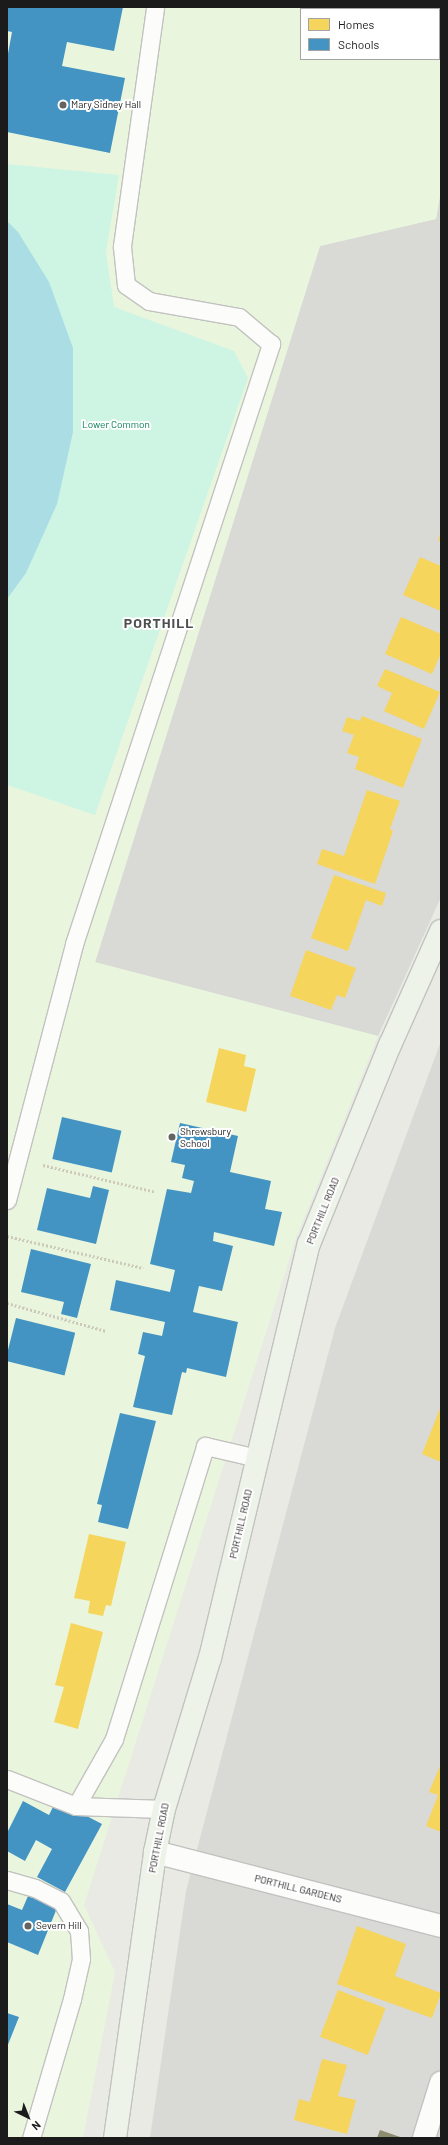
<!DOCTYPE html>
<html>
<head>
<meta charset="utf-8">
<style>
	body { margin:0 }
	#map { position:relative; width:448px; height:2145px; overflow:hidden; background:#e9eae4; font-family:Barlow,sans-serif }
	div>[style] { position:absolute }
	.residential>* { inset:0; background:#d9d9d5 }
	.education>* { inset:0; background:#e9f6dd }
	.park>* { inset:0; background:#cef4e3 }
	.pitch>* { inset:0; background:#aadde4 }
	.homes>* { inset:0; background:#f6d55c; transform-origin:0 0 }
	.schools>* { inset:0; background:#4393c3; transform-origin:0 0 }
	.industry>* { inset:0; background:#8c8c6e }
	.path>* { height:2.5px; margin-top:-1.25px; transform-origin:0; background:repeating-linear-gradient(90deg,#cec9bd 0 2px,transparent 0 4px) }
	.roads { filter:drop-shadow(1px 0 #c2c2c0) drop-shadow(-1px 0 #c2c2c0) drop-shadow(0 1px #c2c2c0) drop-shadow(0 -1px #c2c2c0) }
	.lane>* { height:17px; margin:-8.5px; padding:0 8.5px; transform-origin:8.5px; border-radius:8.5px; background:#fcfcfb }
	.street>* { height:22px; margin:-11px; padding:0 11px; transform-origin:11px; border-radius:11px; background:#fcfcfb }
	.secondary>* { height:22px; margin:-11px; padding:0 11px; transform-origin:11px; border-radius:11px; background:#edf3e8 }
	.dots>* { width:11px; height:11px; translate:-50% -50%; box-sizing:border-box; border:2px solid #fff; border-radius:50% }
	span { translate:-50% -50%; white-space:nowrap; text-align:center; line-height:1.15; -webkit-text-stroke:4px #fff; paint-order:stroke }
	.poi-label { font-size:10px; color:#1b1b1b }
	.left { translate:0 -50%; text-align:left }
	.park-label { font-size:10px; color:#037f52 }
	.street-label { font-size:10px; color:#1b1b1b }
	.district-label { font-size:14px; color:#4e4e4e; font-weight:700; letter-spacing:1px }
	.frame { position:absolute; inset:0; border:8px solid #1b1b1b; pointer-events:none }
	.legend { position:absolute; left:300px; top:8px; width:140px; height:52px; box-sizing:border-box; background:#fff; border:1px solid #a4a4a4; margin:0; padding:5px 7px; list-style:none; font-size:12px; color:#1b1b1b }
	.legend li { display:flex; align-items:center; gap:8px; height:20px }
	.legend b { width:20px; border:1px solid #a4a4a4 }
	.north { position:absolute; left:8px; top:2097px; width:40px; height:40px; -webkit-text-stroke:3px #fff; paint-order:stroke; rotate:137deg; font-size:11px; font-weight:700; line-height:16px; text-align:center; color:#1b1b1b }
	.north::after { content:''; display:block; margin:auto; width:14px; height:18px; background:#1b1b1b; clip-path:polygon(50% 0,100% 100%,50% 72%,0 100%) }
</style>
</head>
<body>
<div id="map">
	<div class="residential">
		<i style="clip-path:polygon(441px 190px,441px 897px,378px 1036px,95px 963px,320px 246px,436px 219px)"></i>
		<i style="clip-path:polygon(441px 1041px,441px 2138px,150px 2138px,186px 1891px,335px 1328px)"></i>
	</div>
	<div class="education">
		<i style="clip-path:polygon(evenodd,7px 7px,441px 7px,441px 190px,436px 219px,320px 246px,95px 962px,378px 1036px,296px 1238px,84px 1905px,115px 1972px,83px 2138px,7px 2138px,7px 7px,301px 9px,439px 9px,439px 59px,301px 59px,301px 9px)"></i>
	</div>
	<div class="park">
		<i style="clip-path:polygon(7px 164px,119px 175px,106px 252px,114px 307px,234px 351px,248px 378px,95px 815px,7px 785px)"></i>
	</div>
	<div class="pitch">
		<i style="clip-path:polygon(7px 221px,18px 232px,49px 282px,73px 348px,73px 432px,57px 504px,26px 573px,7px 599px)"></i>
	</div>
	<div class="homes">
		<i style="clip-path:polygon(441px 532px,441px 542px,438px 540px)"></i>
		<i style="clip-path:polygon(420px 557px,441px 566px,441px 611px,403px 595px)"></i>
		<i style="clip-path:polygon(401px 617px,441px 634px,441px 653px,432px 674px,385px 654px)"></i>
		<i style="clip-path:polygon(385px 669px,440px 692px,424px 729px,384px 711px,392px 693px,377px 686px)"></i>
		<i style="clip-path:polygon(362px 716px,422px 739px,403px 788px,355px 769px,359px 757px,347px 753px,354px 735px,342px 731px,347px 717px,360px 721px)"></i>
		<i style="clip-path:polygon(367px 790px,400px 801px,390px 829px,393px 831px,375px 884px,317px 864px,322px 849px,344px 856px)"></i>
		<i style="clip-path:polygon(334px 875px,386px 893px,382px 906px,366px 900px,348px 951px,311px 938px)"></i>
		<i style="clip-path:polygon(306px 950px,356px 968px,345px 998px,337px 995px,331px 1010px,290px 996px)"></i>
		<i style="clip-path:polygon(219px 1048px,246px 1055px,244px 1066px,256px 1069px,246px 1112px,206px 1102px)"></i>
		<i style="clip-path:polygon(441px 1406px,441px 1462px,422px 1454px)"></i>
		<i style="clip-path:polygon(89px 1534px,126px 1542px,111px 1606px,106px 1605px,103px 1616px,88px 1613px,90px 1601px,74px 1598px)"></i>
		<i style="clip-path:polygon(71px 1623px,103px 1632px,78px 1729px,54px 1722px,64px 1687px,55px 1685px)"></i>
		<i style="clip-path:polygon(441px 1764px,441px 1832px,426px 1826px,438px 1795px,429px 1792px)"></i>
		<i style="clip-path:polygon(357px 1926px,406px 1944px,395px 1976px,441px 1993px,432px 2018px,337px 1984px)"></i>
		<i style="left:338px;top:1990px;width:51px;height:50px;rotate:21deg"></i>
		<i style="clip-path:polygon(322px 2059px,347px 2065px,338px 2096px,356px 2100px,347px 2134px,294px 2120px,299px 2099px,310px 2102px)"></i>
	</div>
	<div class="schools">
		<i style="clip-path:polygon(7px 7px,123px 7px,114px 51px,67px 42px,62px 66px,125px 78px,110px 153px,7px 132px,7px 59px,12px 32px,7px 31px)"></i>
		<i style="left:62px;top:1117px;width:61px;height:43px;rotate:13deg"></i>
		<i style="clip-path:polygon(180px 1123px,238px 1136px,230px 1172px,271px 1181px,265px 1209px,282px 1212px,274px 1246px,214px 1232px,213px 1241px,233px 1246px,222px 1291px,199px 1286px,193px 1312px,238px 1322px,226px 1377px,187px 1368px,186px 1373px,182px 1372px,172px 1415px,133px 1407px,145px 1356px,138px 1354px,143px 1332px,162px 1336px,165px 1322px,110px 1310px,116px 1280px,170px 1292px,175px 1270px,150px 1264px,167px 1189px,191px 1193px,194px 1181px,182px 1178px,185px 1165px,171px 1162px)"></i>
		<i style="clip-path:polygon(93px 1186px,109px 1190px,96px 1244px,37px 1230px,47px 1188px,90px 1198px)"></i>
		<i style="clip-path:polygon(31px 1249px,91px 1264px,77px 1318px,61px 1314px,64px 1302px,21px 1292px)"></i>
		<i style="left:16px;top:1318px;width:61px;height:44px;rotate:14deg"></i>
		<i style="clip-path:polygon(120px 1413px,156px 1421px,128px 1529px,98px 1522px,102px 1505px,97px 1504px)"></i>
		<i style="clip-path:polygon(23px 1801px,49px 1815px,54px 1805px,72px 1815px,75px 1810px,102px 1824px,65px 1892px,37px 1877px,52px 1849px,36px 1840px,25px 1861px,7px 1851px,7px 1833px)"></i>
		<i style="clip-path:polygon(28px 1896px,57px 1908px,38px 1955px,7px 1942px,7px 1904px,22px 1910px)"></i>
		<i style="clip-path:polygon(7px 2013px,19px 2017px,7px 2047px)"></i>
	</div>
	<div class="industry">
		<i style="clip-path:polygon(380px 2130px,403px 2138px,377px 2138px)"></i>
	</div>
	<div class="path">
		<i style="left:43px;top:1165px;width:116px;rotate:13.4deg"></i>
		<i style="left:7px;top:1236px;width:140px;rotate:13.2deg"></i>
		<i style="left:7px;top:1303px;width:103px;rotate:15.8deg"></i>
	</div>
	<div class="roads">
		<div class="lane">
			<i style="left:7px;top:1200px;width:265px;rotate:-75.3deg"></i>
			<i style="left:74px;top:944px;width:632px;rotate:-71.82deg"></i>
			<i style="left:271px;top:344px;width:42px;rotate:-139.8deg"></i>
			<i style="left:239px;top:317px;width:91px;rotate:-169.9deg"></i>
			<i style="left:149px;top:301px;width:28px;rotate:-145deg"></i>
			<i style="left:126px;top:285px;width:39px;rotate:-96deg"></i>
			<i style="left:122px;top:246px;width:241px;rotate:-82.1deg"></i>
			<i style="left:7px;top:1779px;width:74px;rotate:21.4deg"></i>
			<i style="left:76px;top:1806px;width:88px;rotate:2deg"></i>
			<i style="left:76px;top:1806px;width:77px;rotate:-60.4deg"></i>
			<i style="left:114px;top:1739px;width:307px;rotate:-72.7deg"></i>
			<i style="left:205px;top:1446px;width:53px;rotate:13deg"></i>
			<i style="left:7px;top:1880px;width:29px;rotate:16deg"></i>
			<i style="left:35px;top:1888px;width:29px;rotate:27deg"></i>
			<i style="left:61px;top:1901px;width:35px;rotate:59deg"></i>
			<i style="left:79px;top:1931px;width:28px;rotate:86deg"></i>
			<i style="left:81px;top:1959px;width:41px;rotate:102.7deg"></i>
			<i style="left:72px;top:1999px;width:145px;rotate:106.4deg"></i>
		</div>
		<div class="street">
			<i style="left:155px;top:1852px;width:295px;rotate:14.5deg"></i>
			<i style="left:424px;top:2138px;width:58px;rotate:-72.8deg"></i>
		</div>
		<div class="secondary">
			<i style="left:115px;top:2138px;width:289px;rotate:-82deg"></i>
			<i style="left:155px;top:1852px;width:44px;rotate:-78.2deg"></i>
			<i style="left:164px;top:1809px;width:158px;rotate:-73.1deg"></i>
			<i style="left:210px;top:1658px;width:426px;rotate:-76.6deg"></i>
			<i style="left:309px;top:1244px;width:215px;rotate:-67.9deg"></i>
			<i style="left:390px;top:1045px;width:125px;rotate:-65.9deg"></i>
		</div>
	</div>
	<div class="dots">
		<i style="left:63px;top:105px;background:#636361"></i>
		<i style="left:172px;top:1137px;background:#636361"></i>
		<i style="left:28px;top:1926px;background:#636361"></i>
	</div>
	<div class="poi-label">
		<span class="left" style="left:71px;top:105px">Mary Sidney Hall</span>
		<span class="left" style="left:180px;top:1137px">Shrewsbury<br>School</span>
		<span class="left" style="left:36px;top:1926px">Severn Hill</span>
	</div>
	<div class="park-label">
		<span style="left:116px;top:425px">Lower Common</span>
	</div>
	<div class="street-label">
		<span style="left:323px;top:1211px;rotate:-68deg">PORTHILL ROAD</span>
		<span style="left:241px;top:1524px;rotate:-77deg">PORTHILL ROAD</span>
		<span style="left:159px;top:1838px;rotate:-79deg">PORTHILL ROAD</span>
		<span style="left:298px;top:1889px;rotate:14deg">PORTHILL GARDENS</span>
	</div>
	<div class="district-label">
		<span style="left:159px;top:623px">PORTHILL</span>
	</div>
	<div class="frame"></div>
	<ul class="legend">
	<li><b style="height:11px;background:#f6d55c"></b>Homes</li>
	<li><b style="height:11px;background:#4393c3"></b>Schools</li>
	</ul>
	<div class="north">N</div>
</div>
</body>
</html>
